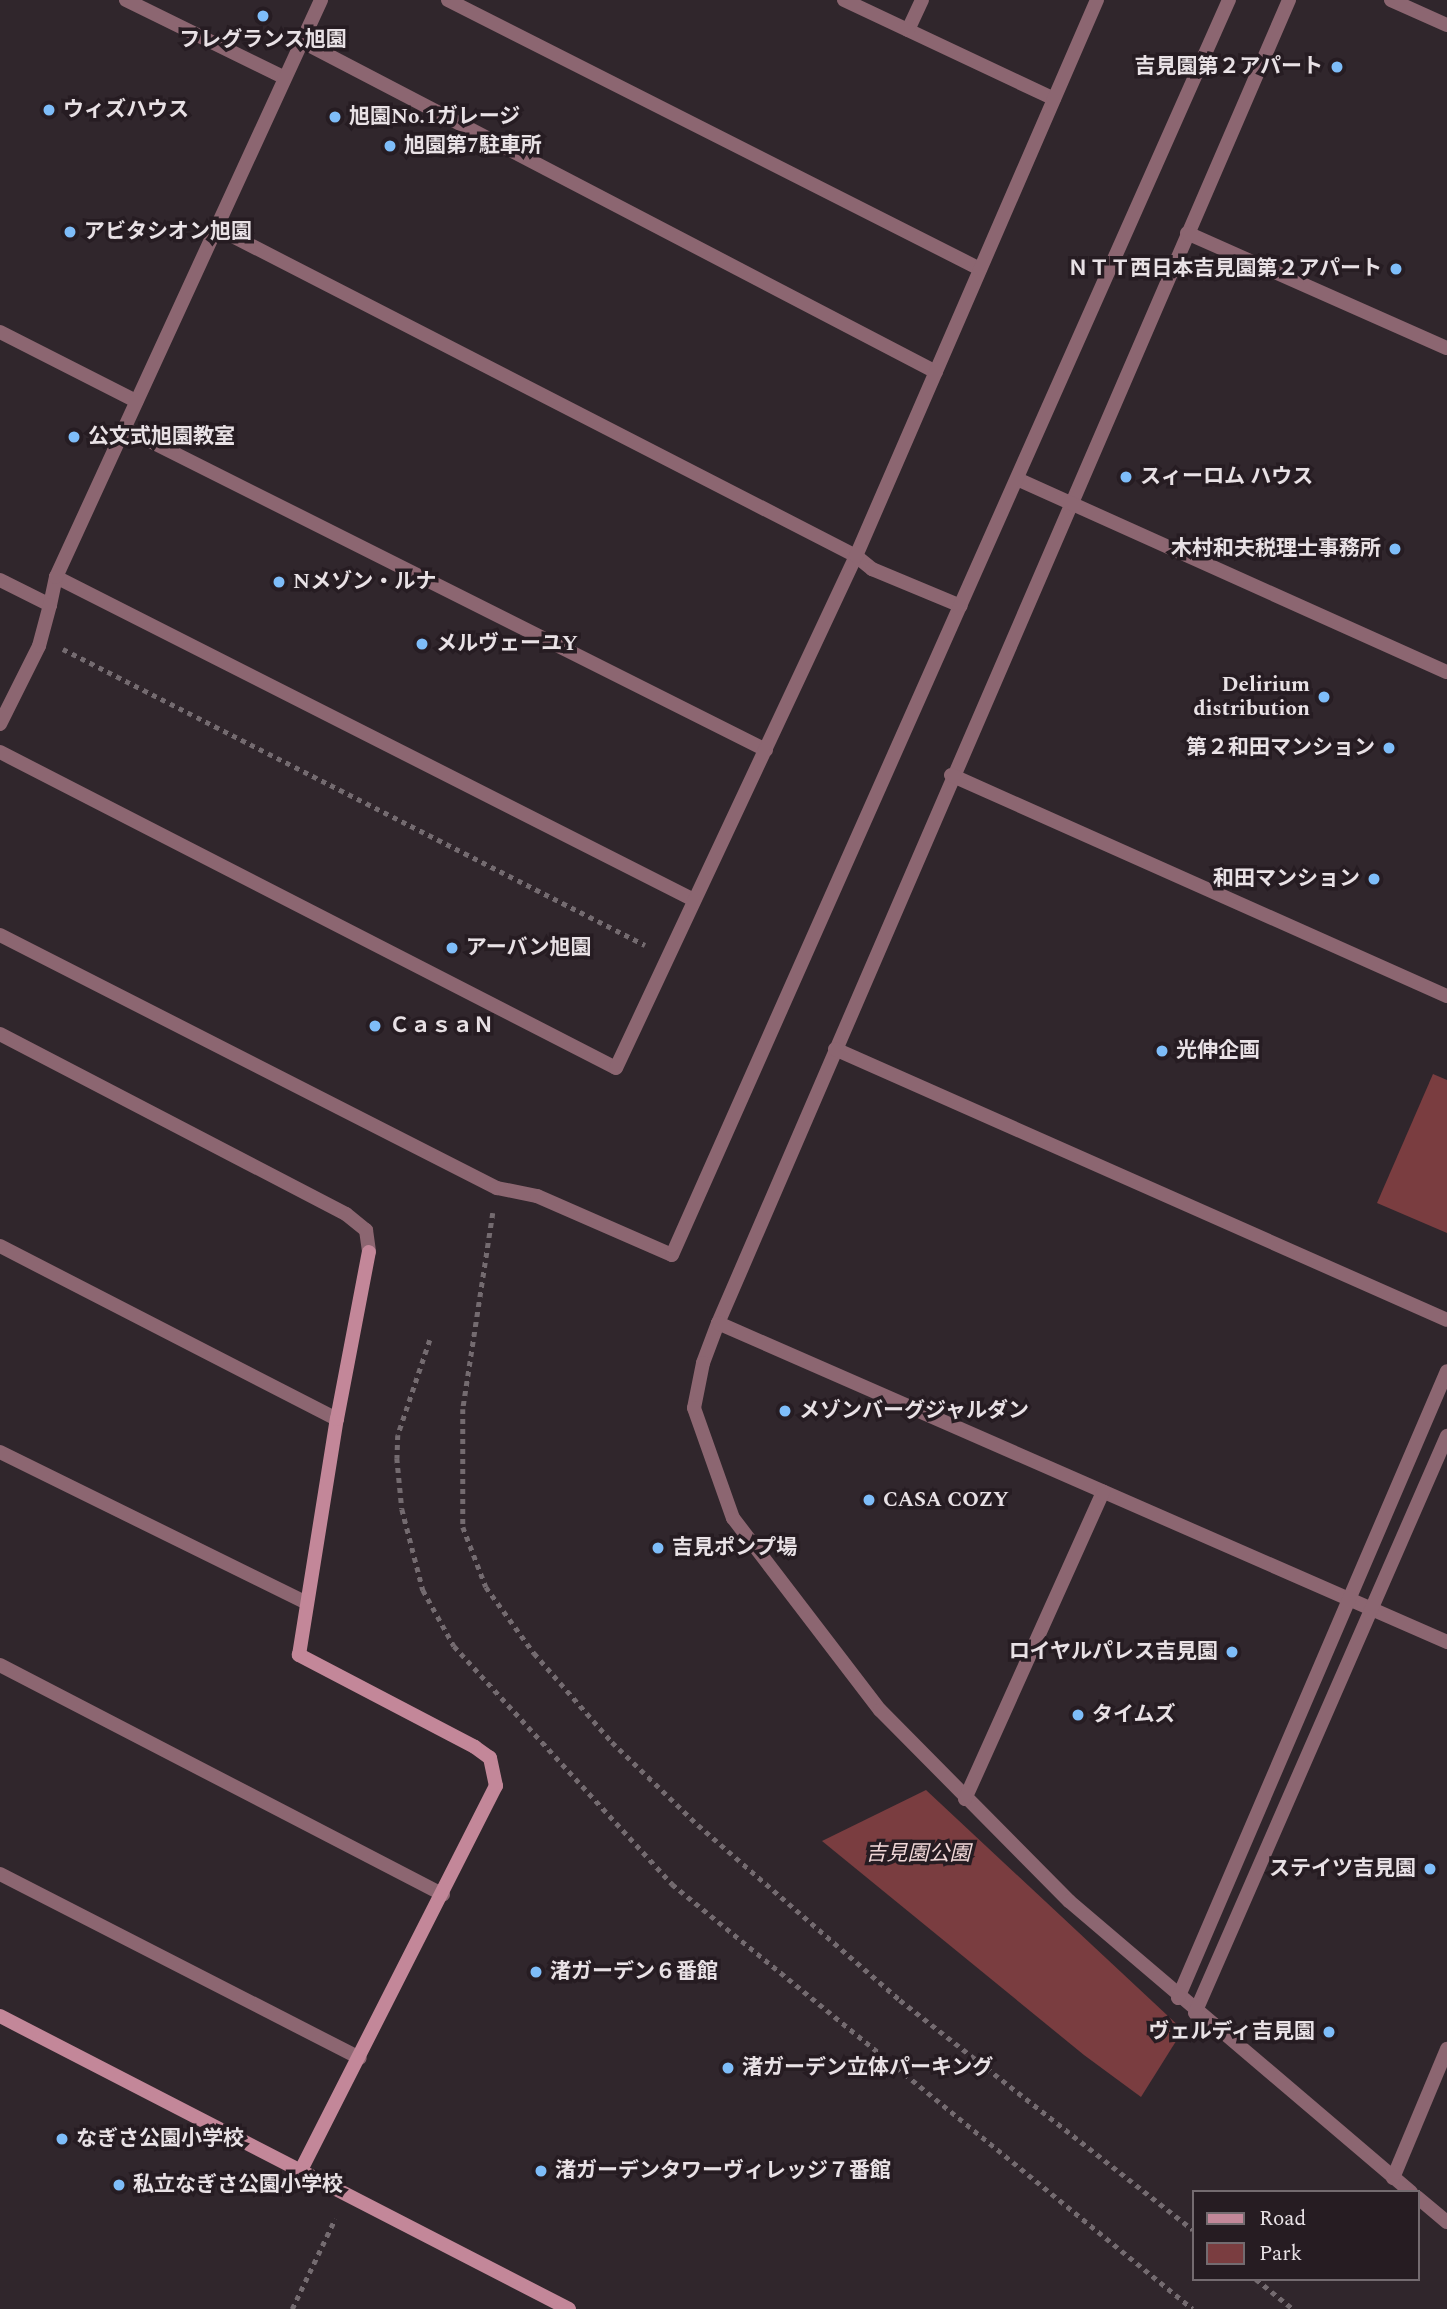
<!DOCTYPE html>
<html>
<head>
<meta charset="utf-8">
<style>
	body { margin:0 }
	#map { position:relative; width:1447px; height:2309px; overflow:hidden; background:#30262c; font-family:Spectral,"Noto Sans JP",serif }
	div>[style] { position:absolute }
	.green>* { inset:0; background:#7a3d40 }
	.path>* { height:4.5px; margin-top:-2.25px; transform-origin:0; background:repeating-linear-gradient(90deg,#746b70 0 5px,transparent 0 10px) }
	.street>* { height:14px; margin:-7px; padding:0 7px; transform-origin:7px; border-radius:7px; background:#8c6671 }
	.secondary>* { height:14px; margin:-7px; padding:0 7px; transform-origin:7px; border-radius:7px; background:#c38799 }
	.dots>* { width:19px; height:19px; translate:-50% -50%; box-sizing:border-box; border:4px solid #261c22; border-radius:50% }
	span { translate:-50% -50%; white-space:nowrap; text-align:center; line-height:1.15; -webkit-text-stroke:7px #261c22; paint-order:stroke }
	.poi-label { font-size:21px; color:#e8e1e5; font-weight:700 }
	.right { translate:-100% -50%; text-align:right }
	.left { translate:0 -50%; text-align:left }
	.park-label { font-size:21px; color:#f1d8d8; font-style:italic }
	.legend { position:absolute; left:1192px; top:2190px; width:228px; height:91px; box-sizing:border-box; background:#261c22; border:2px solid #746b70; margin:0; padding:9px 12px; list-style:none; font-size:21px; color:#e8e1e5 }
	.legend li { display:flex; align-items:center; gap:14px; height:35px }
	.legend b { width:35px; border:2px solid #746b70 }
</style>
</head>
<body>
<div id="map">
	<div class="green">
		<i style="clip-path:polygon(1433px 1074px,1447px 1080px,1447px 1233px,1377px 1203px)"></i>
		<i style="clip-path:polygon(926px 1790px,1183px 2030px,1141px 2097px,1084px 2055px,822px 1841px)"></i>
	</div>
	<div class="path">
		<i style="left:63px;top:649px;width:653px;rotate:26.96deg"></i>
		<i style="left:493px;top:1213px;width:198px;rotate:98.7deg"></i>
		<i style="left:463px;top:1409px;width:118px;rotate:90deg"></i>
		<i style="left:463px;top:1527px;width:64px;rotate:69deg"></i>
		<i style="left:486px;top:1587px;width:82px;rotate:54deg"></i>
		<i style="left:534px;top:1653px;width:118px;rotate:48.8deg"></i>
		<i style="left:612px;top:1742px;width:120px;rotate:44deg"></i>
		<i style="left:698px;top:1825px;width:267px;rotate:40.9deg"></i>
		<i style="left:900px;top:2000px;width:372px;rotate:38.1deg"></i>
		<i style="left:430px;top:1340px;width:100px;rotate:108.6deg"></i>
		<i style="left:398px;top:1435px;width:23px;rotate:92deg"></i>
		<i style="left:397px;top:1458px;width:51px;rotate:84.4deg"></i>
		<i style="left:402px;top:1509px;width:84px;rotate:75.5deg"></i>
		<i style="left:423px;top:1590px;width:64px;rotate:61deg"></i>
		<i style="left:454px;top:1646px;width:323px;rotate:47.5deg"></i>
		<i style="left:672px;top:1884px;width:672px;rotate:39.21deg"></i>
		<i style="left:1256px;top:2279px;width:48px;rotate:39deg"></i>
		<i style="left:292px;top:2309px;width:100px;rotate:-64.5deg"></i>
	</div>
	<div class="street">
		<i style="left:126px;top:0;width:175px;rotate:26.1deg"></i>
		<i style="left:448px;top:0;width:596px;rotate:26.82deg"></i>
		<i style="left:844px;top:0;width:232px;rotate:25.2deg"></i>
		<i style="left:1289px;top:0;width:1441px;rotate:113.34deg"></i>
		<i style="left:718px;top:1323px;width:43px;rotate:110.6deg"></i>
		<i style="left:703px;top:1363px;width:46px;rotate:101.3deg"></i>
		<i style="left:694px;top:1408px;width:117px;rotate:70.5deg"></i>
		<i style="left:733px;top:1518px;width:242px;rotate:52.6deg"></i>
		<i style="left:880px;top:1710px;width:269px;rotate:45.3deg"></i>
		<i style="left:1069px;top:1901px;width:449px;rotate:40.4deg"></i>
		<i style="left:1391px;top:0;width:61px;rotate:24.1deg"></i>
		<i style="left:908px;top:30px;width:33px;rotate:-65deg"></i>
		<i style="left:301px;top:41px;width:716px;rotate:27.53deg"></i>
		<i style="left:217px;top:228px;width:718px;rotate:27.17deg"></i>
		<i style="left:856px;top:556px;width:21px;rotate:39deg"></i>
		<i style="left:872px;top:569px;width:96px;rotate:22.6deg"></i>
		<i style="left:1187px;top:233px;width:284px;rotate:23.9deg"></i>
		<i style="left:0;top:332px;width:153px;rotate:26.9deg"></i>
		<i style="left:126px;top:429px;width:716px;rotate:26.64deg"></i>
		<i style="left:1017px;top:479px;width:471px;rotate:24.2deg"></i>
		<i style="left:56px;top:577px;width:715px;rotate:26.85deg"></i>
		<i style="left:0;top:580px;width:56px;rotate:26.6deg"></i>
		<i style="left:50px;top:605px;width:29px;rotate:-78deg"></i>
		<i style="left:56px;top:577px;width:635px;rotate:-65.33deg"></i>
		<i style="left:0;top:724px;width:87px;rotate:-63.4deg"></i>
		<i style="left:39px;top:646px;width:42px;rotate:-75deg"></i>
		<i style="left:0;top:752px;width:692px;rotate:27.16deg"></i>
		<i style="left:616px;top:1068px;width:565px;rotate:-64.89deg"></i>
		<i style="left:856px;top:556px;width:606px;rotate:-66.57deg"></i>
		<i style="left:951px;top:775px;width:543px;rotate:24.02deg"></i>
		<i style="left:0;top:935px;width:558px;rotate:26.98deg"></i>
		<i style="left:497px;top:1188px;width:41px;rotate:11.3deg"></i>
		<i style="left:537px;top:1196px;width:147px;rotate:23.6deg"></i>
		<i style="left:672px;top:1255px;width:1373px;rotate:-66.07deg"></i>
		<i style="left:0;top:1034px;width:390px;rotate:27.5deg"></i>
		<i style="left:346px;top:1214px;width:26px;rotate:39deg"></i>
		<i style="left:366px;top:1230px;width:22px;rotate:82deg"></i>
		<i style="left:835px;top:1049px;width:669px;rotate:23.88deg"></i>
		<i style="left:0;top:1246px;width:379px;rotate:27.2deg"></i>
		<i style="left:718px;top:1323px;width:796px;rotate:23.63deg"></i>
		<i style="left:0;top:1452px;width:342px;rotate:26.2deg"></i>
		<i style="left:0;top:1665px;width:499px;rotate:27.4deg"></i>
		<i style="left:965px;top:1799px;width:337px;rotate:-65.8deg"></i>
		<i style="left:0;top:1874px;width:404px;rotate:27.1deg"></i>
		<i style="left:1178px;top:1998px;width:682px;rotate:-66.78deg"></i>
		<i style="left:1195px;top:2013px;width:630px;rotate:-66.41deg"></i>
		<i style="left:1393px;top:2178px;width:140px;rotate:-67.3deg"></i>
		<i style="left:1417px;top:2197px;width:39px;rotate:40deg"></i>
	</div>
	<div class="secondary">
		<i style="left:0;top:2016px;width:640px;rotate:27.25deg"></i>
		<i style="left:301px;top:2170px;width:431px;rotate:-63.1deg"></i>
		<i style="left:496px;top:1786px;width:29px;rotate:-102deg"></i>
		<i style="left:490px;top:1758px;width:19px;rotate:-144deg"></i>
		<i style="left:475px;top:1747px;width:199px;rotate:-152.4deg"></i>
		<i style="left:299px;top:1655px;width:239px;rotate:-80.9deg"></i>
		<i style="left:337px;top:1419px;width:170px;rotate:-79.2deg"></i>
	</div>
	<div class="dots">
		<i style="left:263px;top:16px;background:#7ebdf9"></i>
		<i style="left:1337px;top:67px;background:#7ebdf9"></i>
		<i style="left:49px;top:110px;background:#7ebdf9"></i>
		<i style="left:335px;top:117px;background:#7ebdf9"></i>
		<i style="left:390px;top:146px;background:#7ebdf9"></i>
		<i style="left:70px;top:232px;background:#7ebdf9"></i>
		<i style="left:1396px;top:269px;background:#7ebdf9"></i>
		<i style="left:74px;top:437px;background:#7ebdf9"></i>
		<i style="left:1126px;top:477px;background:#7ebdf9"></i>
		<i style="left:1395px;top:549px;background:#7ebdf9"></i>
		<i style="left:279px;top:582px;background:#7ebdf9"></i>
		<i style="left:422px;top:644px;background:#7ebdf9"></i>
		<i style="left:1324px;top:697px;background:#7ebdf9"></i>
		<i style="left:1389px;top:748px;background:#7ebdf9"></i>
		<i style="left:1374px;top:879px;background:#7ebdf9"></i>
		<i style="left:452px;top:948px;background:#7ebdf9"></i>
		<i style="left:375px;top:1026px;background:#7ebdf9"></i>
		<i style="left:1162px;top:1051px;background:#7ebdf9"></i>
		<i style="left:785px;top:1411px;background:#7ebdf9"></i>
		<i style="left:869px;top:1500px;background:#7ebdf9"></i>
		<i style="left:658px;top:1548px;background:#7ebdf9"></i>
		<i style="left:1232px;top:1652px;background:#7ebdf9"></i>
		<i style="left:1078px;top:1715px;background:#7ebdf9"></i>
		<i style="left:1430px;top:1869px;background:#7ebdf9"></i>
		<i style="left:536px;top:1972px;background:#7ebdf9"></i>
		<i style="left:1329px;top:2032px;background:#7ebdf9"></i>
		<i style="left:728px;top:2068px;background:#7ebdf9"></i>
		<i style="left:62px;top:2139px;background:#7ebdf9"></i>
		<i style="left:541px;top:2171px;background:#7ebdf9"></i>
		<i style="left:119px;top:2185px;background:#7ebdf9"></i>
	</div>
	<div class="poi-label">
		<span style="left:263px;top:40px">フレグランス旭園</span>
		<span class="right" style="left:1323px;top:67px">吉見園第２アパート</span>
		<span class="left" style="left:63px;top:110px">ウィズハウス</span>
		<span class="left" style="left:349px;top:117px">旭園No.1ガレージ</span>
		<span class="left" style="left:404px;top:146px">旭園第7駐車所</span>
		<span class="left" style="left:84px;top:232px">アビタシオン旭園</span>
		<span class="right" style="left:1382px;top:269px">ＮＴＴ西日本吉見園第２アパート</span>
		<span class="left" style="left:88px;top:437px">公文式旭園教室</span>
		<span class="left" style="left:1140px;top:477px">スィーロム ハウス</span>
		<span class="right" style="left:1381px;top:549px">木村和夫税理士事務所</span>
		<span class="left" style="left:293px;top:582px">Nメゾン・ルナ</span>
		<span class="left" style="left:436px;top:644px">メルヴェーユY</span>
		<span class="right" style="left:1310px;top:697px">Delirium<br>distribution</span>
		<span class="right" style="left:1375px;top:748px">第２和田マンション</span>
		<span class="right" style="left:1360px;top:879px">和田マンション</span>
		<span class="left" style="left:466px;top:948px">アーバン旭園</span>
		<span class="left" style="left:389px;top:1026px">ＣａｓａＮ</span>
		<span class="left" style="left:1176px;top:1051px">光伸企画</span>
		<span class="left" style="left:799px;top:1411px">メゾンバーグジャルダン</span>
		<span class="left" style="left:883px;top:1500px">CASA COZY</span>
		<span class="left" style="left:672px;top:1548px">吉見ポンプ場</span>
		<span class="right" style="left:1218px;top:1652px">ロイヤルパレス吉見園</span>
		<span class="left" style="left:1092px;top:1715px">タイムズ</span>
		<span class="right" style="left:1416px;top:1869px">ステイツ吉見園</span>
		<span class="left" style="left:550px;top:1972px">渚ガーデン６番館</span>
		<span class="right" style="left:1315px;top:2032px">ヴェルディ吉見園</span>
		<span class="left" style="left:742px;top:2068px">渚ガーデン立体パーキング</span>
		<span class="left" style="left:76px;top:2139px">なぎさ公園小学校</span>
		<span class="left" style="left:555px;top:2171px">渚ガーデンタワーヴィレッジ７番館</span>
		<span class="left" style="left:133px;top:2185px">私立なぎさ公園小学校</span>
	</div>
	<div class="park-label">
		<span style="left:918px;top:1854px">吉見園公園</span>
	</div>
	<ul class="legend">
	<li><b style="height:9px;background:#c38799"></b>Road</li>
	<li><b style="height:19px;background:#7a3d40"></b>Park</li>
	</ul>
</div>
</body>
</html>
